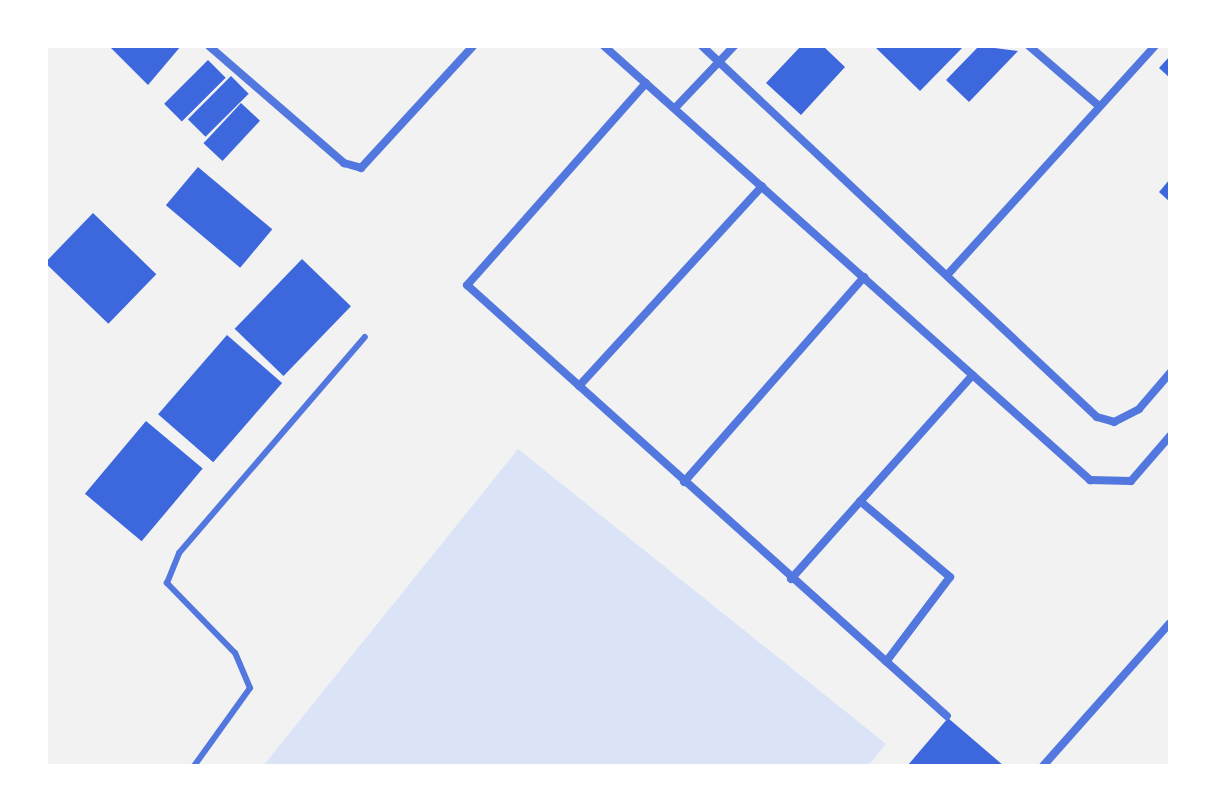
<!DOCTYPE html>
<html>
<head>
<meta charset="utf-8">
<style>
	body { margin:0 }
	#map { position:relative; width:1216px; height:812px; overflow:hidden; background:#f2f2f2; font-family:Jost,sans-serif }
	div>[style] { position:absolute }
	.green>* { inset:0; background:#dbe4f7 }
	.building>* { inset:0; background:#3d67dc; transform-origin:0 0 }
	.service>* { height:6px; margin:-3px; padding:0 3px; transform-origin:3px; border-radius:3px; background:#5277de }
	.minor>* { height:8px; margin:-4px; padding:0 4px; transform-origin:4px; border-radius:4px; background:#5277de }
	span { translate:-50% -50%; white-space:nowrap; text-align:center; line-height:1.15; -webkit-text-stroke:8px #fff; paint-order:stroke }
	.frame { position:absolute; inset:0; border:48px solid #fff; pointer-events:none }
</style>
</head>
<body>
<div id="map">
	<div class="green">
		<i style="clip-path:polygon(518px 449px,886px 744px,868px 766px,263px 766px)"></i>
	</div>
	<div class="building">
		<i style="clip-path:polygon(109px 46px,181px 46px,148px 85px)"></i>
		<i style="clip-path:polygon(801px 46px,823px 46px,845px 67px,801px 115px,766px 83px)"></i>
		<i style="clip-path:polygon(874px 46px,964px 46px,920px 91px)"></i>
		<i style="clip-path:polygon(979px 46px,1018px 51px,969px 102px,946px 80px)"></i>
		<i style="clip-path:polygon(1170px 56px,1170px 78px,1159px 68px)"></i>
		<i style="left:208px;top:60px;width:25px;height:62px;rotate:45deg"></i>
		<i style="left:231px;top:76px;width:25px;height:61px;rotate:45deg"></i>
		<i style="left:241px;top:103px;width:26px;height:55px;rotate:43deg"></i>
		<i style="left:198px;top:167px;width:97px;height:50px;rotate:40deg"></i>
		<i style="clip-path:polygon(1170px 179px,1170px 202px,1159px 192px)"></i>
		<i style="left:93px;top:213px;width:88px;height:69px;rotate:44deg"></i>
		<i style="left:302px;top:259px;width:68px;height:97px;rotate:44deg"></i>
		<i style="left:227px;top:335px;width:73px;height:105px;rotate:41deg"></i>
		<i style="left:146px;top:421px;width:74px;height:95px;rotate:40deg"></i>
		<i style="clip-path:polygon(948px 718px,1004px 766px,908px 765px)"></i>
	</div>
	<div class="service">
		<i style="left:194px;top:766px;width:96px;rotate:-54.3deg"></i>
		<i style="left:250px;top:688px;width:38px;rotate:-113deg"></i>
		<i style="left:235px;top:653px;width:98px;rotate:-134.2deg"></i>
		<i style="left:167px;top:583px;width:32px;rotate:-68deg"></i>
		<i style="left:179px;top:553px;width:285px;rotate:-49.3deg"></i>
	</div>
	<div class="minor">
		<i style="left:209px;top:46px;width:179px;rotate:40.9deg"></i>
		<i style="left:344px;top:163px;width:18px;rotate:16deg"></i>
		<i style="left:361px;top:168px;width:166px;rotate:-47.4deg"></i>
		<i style="left:604px;top:46px;width:652px;rotate:41.76deg"></i>
		<i style="left:1090px;top:480px;width:41px;rotate:1.4deg"></i>
		<i style="left:1131px;top:481px;width:60px;rotate:-49.1deg"></i>
		<i style="left:702px;top:46px;width:542px;rotate:43.21deg"></i>
		<i style="left:1097px;top:417px;width:18px;rotate:16deg"></i>
		<i style="left:1114px;top:422px;width:28px;rotate:-27deg"></i>
		<i style="left:1139px;top:409px;width:48px;rotate:-49.3deg"></i>
		<i style="left:1029px;top:46px;width:92px;rotate:40.6deg"></i>
		<i style="left:646px;top:83px;width:270px;rotate:131.5deg"></i>
		<i style="left:467px;top:285px;width:645px;rotate:41.92deg"></i>
		<i style="left:675px;top:108px;width:86px;rotate:-46.4deg"></i>
		<i style="left:949px;top:273px;width:307px;rotate:-47.8deg"></i>
		<i style="left:579px;top:386px;width:271px;rotate:-47.5deg"></i>
		<i style="left:684px;top:482px;width:273px;rotate:-48.7deg"></i>
		<i style="left:860px;top:501px;width:118px;rotate:40.2deg"></i>
		<i style="left:950px;top:577px;width:106px;rotate:127deg"></i>
		<i style="left:791px;top:579px;width:273px;rotate:-48.3deg"></i>
		<i style="left:1043px;top:766px;width:191px;rotate:-48.4deg"></i>
	</div>
	<div class="frame"></div>
</div>
</body>
</html>
